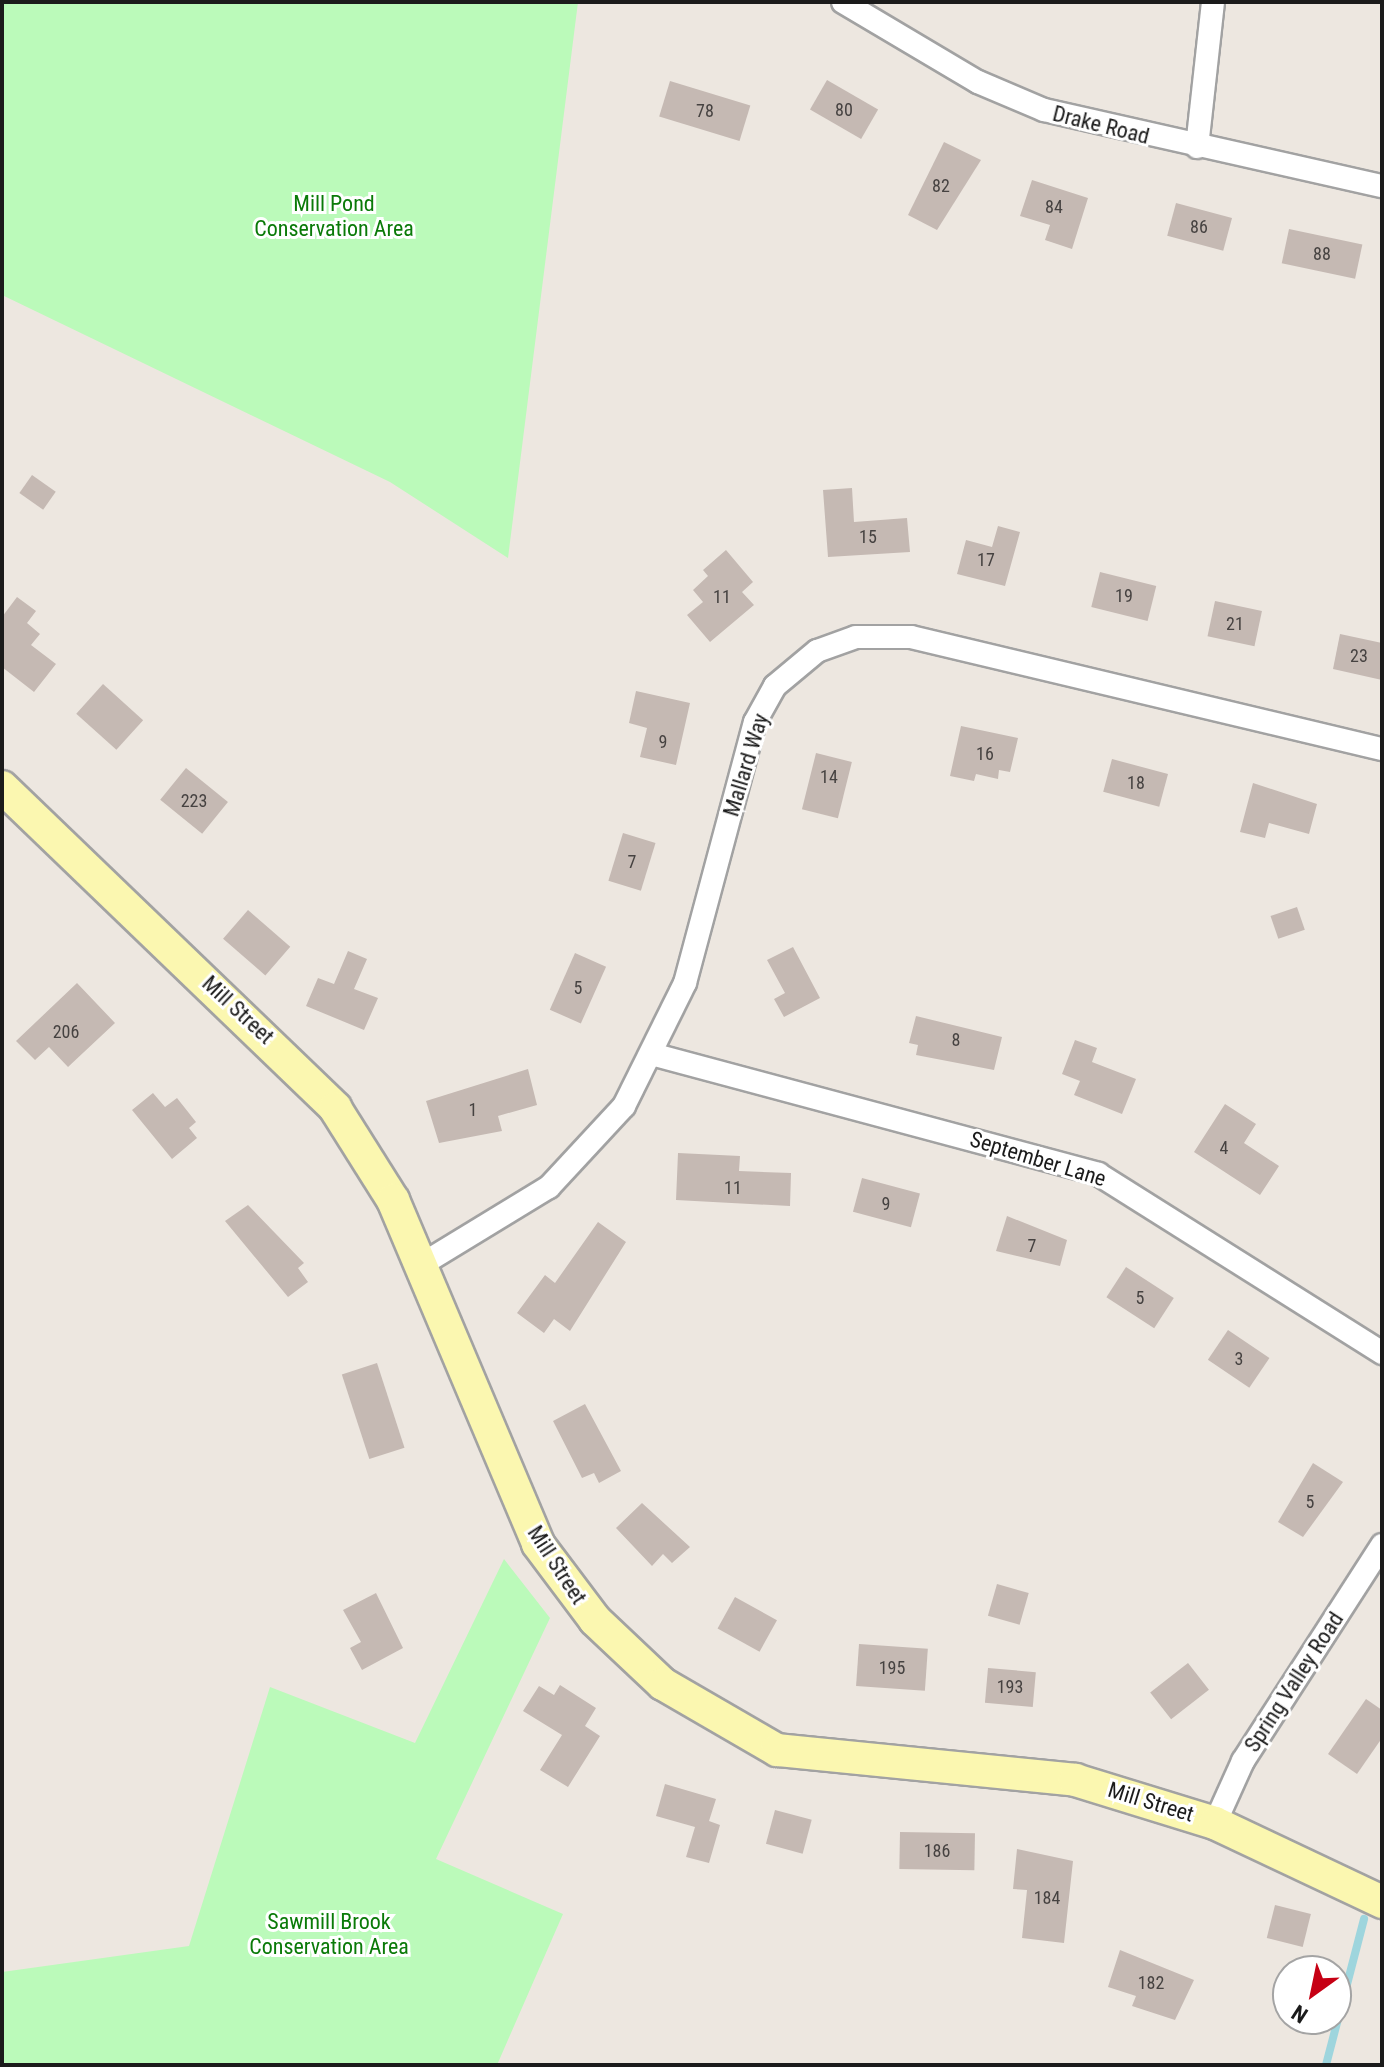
<!DOCTYPE html>
<html>
<head>
<meta charset="utf-8">
<style>
	body { margin:0 }
	#map { position:relative; width:1384px; height:2067px; overflow:hidden; background:#ede7e0; font-family:"Roboto Condensed",sans-serif }
	div>[style] { position:absolute }
	.park>* { inset:0; background:#bbfaba }
	.stream>* { height:8px; margin:-4px; padding:0 4px; transform-origin:4px; border-radius:4px; background:#9ed5dd }
	.building>* { inset:0; background:#c5b9b3; transform-origin:0 0 }
	.roads { filter:drop-shadow(2px 0 #a2a2a2) drop-shadow(-2px 0 #a2a2a2) drop-shadow(0 2px #a2a2a2) drop-shadow(0 -2px #a2a2a2) }
	.street>* { height:22px; margin:-11px; padding:0 11px; transform-origin:11px; border-radius:11px; background:#fff }
	.secondary>* { height:32px; margin:-16px; padding:0 16px; transform-origin:16px; border-radius:16px; background:#fbf7b0 }
	span { translate:-50% -50%; white-space:nowrap; text-align:center; line-height:1.15; -webkit-text-stroke:6px #fff; paint-order:stroke }
	.number-label { font-size:18px; color:#464241 }
	.number-label span { -webkit-text-stroke-width:0 }
	.street-label { font-size:22px; color:#1b1b1b }
	.park-label { font-size:22px; color:#0a7a08 }
	.frame { position:absolute; inset:0; border:4px solid #1b1b1b; pointer-events:none }
	.north { position:absolute; left:1272px; top:1955px; width:80px; height:80px; box-sizing:border-box; background:#fff; border:2px solid #a4a4a4; border-radius:50%; rotate:213deg; font-size:22px; font-weight:700; line-height:32px; text-align:center; color:#1b1b1b }
	.north::after { content:''; display:block; margin:auto; width:28px; height:36px; background:#c60014; clip-path:polygon(50% 0,100% 100%,50% 72%,0 100%) }
</style>
</head>
<body>
<div id="map">
	<div class="park">
		<i style="clip-path:polygon(2px 2px,578px 2px,508px 558px,390px 482px,2px 295px)"></i>
		<i style="clip-path:polygon(504px 1559px,550px 1618px,436px 1859px,563px 1914px,497px 2065px,2px 2065px,2px 1972px,189px 1946px,270px 1687px,415px 1743px)"></i>
	</div>
	<div class="stream">
		<i style="left:1326px;top:2065px;width:151px;rotate:-75.4deg"></i>
	</div>
	<div class="building">
		<i style="left:827px;top:80px;width:59px;height:34px;rotate:30deg"></i>
		<i style="left:670px;top:81px;width:84px;height:37px;rotate:17deg"></i>
		<i style="clip-path:polygon(944px 142px,981px 160px,937px 230px,908px 215px)"></i>
		<i style="clip-path:polygon(1032px 180px,1088px 198px,1072px 249px,1045px 240px,1050px 225px,1020px 216px)"></i>
		<i style="left:1176px;top:203px;width:58px;height:34px;rotate:15deg"></i>
		<i style="left:1289px;top:229px;width:75px;height:35px;rotate:12deg"></i>
		<i style="left:32px;top:475px;width:29px;height:22px;rotate:35deg"></i>
		<i style="clip-path:polygon(852px 488px,854px 522px,907px 518px,910px 552px,828px 557px,823px 490px)"></i>
		<i style="clip-path:polygon(998px 526px,1020px 532px,1005px 586px,957px 574px,966px 540px,992px 547px)"></i>
		<i style="clip-path:polygon(726px 550px,753px 582px,742px 592px,754px 605px,710px 642px,687px 615px,703px 602px,693px 590px,708px 576px,703px 570px)"></i>
		<i style="left:1100px;top:572px;width:58px;height:36px;rotate:14deg"></i>
		<i style="clip-path:polygon(17px 597px,36px 611px,27px 623px,40px 634px,31px 645px,56px 664px,34px 692px,2px 667px,2px 617px)"></i>
		<i style="left:1215px;top:601px;width:48px;height:36px;rotate:12deg"></i>
		<i style="clip-path:polygon(1340px 634px,1382px 643px,1382px 680px,1333px 669px)"></i>
		<i style="left:103px;top:684px;width:54px;height:40px;rotate:42deg"></i>
		<i style="clip-path:polygon(636px 691px,690px 703px,676px 765px,640px 757px,647px 728px,629px 723px)"></i>
		<i style="clip-path:polygon(961px 726px,1018px 738px,1010px 772px,999px 770px,998px 779px,976px 774px,974px 781px,950px 776px)"></i>
		<i style="left:816px;top:753px;width:37px;height:58px;rotate:14deg"></i>
		<i style="left:1112px;top:759px;width:58px;height:34px;rotate:15deg"></i>
		<i style="left:186px;top:768px;width:54px;height:41px;rotate:39deg"></i>
		<i style="clip-path:polygon(1253px 783px,1317px 804px,1309px 834px,1269px 823px,1265px 838px,1240px 832px)"></i>
		<i style="left:623px;top:833px;width:34px;height:50px;rotate:17deg"></i>
		<i style="left:1297px;top:907px;width:24px;height:28px;rotate:71deg"></i>
		<i style="left:248px;top:910px;width:56px;height:38px;rotate:41deg"></i>
		<i style="clip-path:polygon(793px 947px,820px 998px,784px 1017px,774px 999px,785px 993px,767px 960px)"></i>
		<i style="clip-path:polygon(348px 951px,367px 959px,354px 989px,378px 998px,364px 1030px,306px 1006px,318px 978px,334px 984px)"></i>
		<i style="left:575px;top:953px;width:34px;height:62px;rotate:24deg"></i>
		<i style="clip-path:polygon(77px 983px,115px 1023px,68px 1067px,49px 1047px,35px 1060px,16px 1041px)"></i>
		<i style="clip-path:polygon(916px 1016px,1002px 1037px,994px 1070px,916px 1055px,918px 1045px,909px 1043px)"></i>
		<i style="clip-path:polygon(1075px 1040px,1097px 1048px,1092px 1062px,1136px 1079px,1122px 1114px,1074px 1095px,1080px 1081px,1062px 1074px)"></i>
		<i style="clip-path:polygon(528px 1069px,537px 1105px,498px 1116px,502px 1131px,439px 1143px,426px 1101px)"></i>
		<i style="clip-path:polygon(153px 1093px,165px 1107px,177px 1098px,196px 1122px,189px 1128px,197px 1138px,172px 1159px,132px 1110px)"></i>
		<i style="clip-path:polygon(1225px 1104px,1256px 1124px,1244px 1143px,1279px 1166px,1260px 1195px,1194px 1152px)"></i>
		<i style="clip-path:polygon(678px 1153px,740px 1156px,739px 1171px,791px 1173px,790px 1206px,676px 1200px)"></i>
		<i style="left:862px;top:1178px;width:60px;height:35px;rotate:15deg"></i>
		<i style="clip-path:polygon(248px 1205px,304px 1263px,298px 1268px,308px 1282px,288px 1297px,225px 1221px)"></i>
		<i style="clip-path:polygon(1007px 1216px,1067px 1240px,1060px 1266px,996px 1251px)"></i>
		<i style="clip-path:polygon(598px 1222px,626px 1242px,570px 1331px,554px 1319px,544px 1333px,517px 1313px,545px 1275px,555px 1283px)"></i>
		<i style="left:1126px;top:1267px;width:57px;height:36px;rotate:33deg"></i>
		<i style="left:1228px;top:1330px;width:50px;height:36px;rotate:34deg"></i>
		<i style="left:377px;top:1363px;width:89px;height:37px;rotate:72deg"></i>
		<i style="clip-path:polygon(585px 1404px,621px 1471px,599px 1483px,594px 1473px,582px 1478px,553px 1421px)"></i>
		<i style="clip-path:polygon(1313px 1463px,1343px 1482px,1303px 1537px,1278px 1522px)"></i>
		<i style="clip-path:polygon(642px 1503px,690px 1547px,672px 1563px,663px 1554px,652px 1566px,616px 1528px)"></i>
		<i style="left:997px;top:1584px;width:33px;height:33px;rotate:16deg"></i>
		<i style="clip-path:polygon(376px 1593px,403px 1648px,362px 1670px,350px 1648px,361px 1642px,343px 1610px)"></i>
		<i style="left:735px;top:1597px;width:48px;height:36px;rotate:29deg"></i>
		<i style="left:859px;top:1644px;width:69px;height:42px;rotate:4deg"></i>
		<i style="left:1188px;top:1663px;width:34px;height:48px;rotate:52deg"></i>
		<i style="left:988px;top:1668px;width:48px;height:35px;rotate:5deg"></i>
		<i style="clip-path:polygon(560px 1685px,596px 1708px,585px 1726px,600px 1736px,568px 1787px,540px 1770px,562px 1735px,523px 1711px,539px 1686px,554px 1695px)"></i>
		<i style="clip-path:polygon(1366px 1699px,1382px 1710px,1382px 1738px,1357px 1774px,1328px 1754px)"></i>
		<i style="clip-path:polygon(665px 1784px,716px 1799px,709px 1821px,720px 1825px,709px 1863px,686px 1857px,695px 1827px,656px 1816px)"></i>
		<i style="left:775px;top:1810px;width:38px;height:35px;rotate:15deg"></i>
		<i style="left:900px;top:1832px;width:75px;height:37px;rotate:1deg"></i>
		<i style="clip-path:polygon(1017px 1849px,1073px 1861px,1064px 1943px,1022px 1938px,1027px 1890px,1013px 1889px)"></i>
		<i style="left:1275px;top:1905px;width:37px;height:34px;rotate:14deg"></i>
		<i style="clip-path:polygon(1120px 1950px,1194px 1980px,1175px 2020px,1132px 2006px,1136px 1996px,1108px 1987px)"></i>
	</div>
	<div class="roads">
		<div class="street">
			<i style="left:843px;top:2px;width:157px;rotate:30.7deg"></i>
			<i style="left:978px;top:82px;width:72px;rotate:23deg"></i>
			<i style="left:1044px;top:110px;width:346px;rotate:12.7deg"></i>
			<i style="left:1197px;top:147px;width:146px;rotate:-83.7deg"></i>
			<i style="left:655px;top:1055px;width:459px;rotate:15deg"></i>
			<i style="left:1098px;top:1174px;width:336px;rotate:32.2deg"></i>
			<i style="left:421px;top:1265px;width:150px;rotate:-31.4deg"></i>
			<i style="left:549px;top:1187px;width:110px;rotate:-47.2deg"></i>
			<i style="left:624px;top:1106px;width:137px;rotate:-63.6deg"></i>
			<i style="left:685px;top:983px;width:270px;rotate:-75deg"></i>
			<i style="left:755px;top:722px;width:41px;rotate:-60.9deg"></i>
			<i style="left:775px;top:686px;width:55px;rotate:-39.8deg"></i>
			<i style="left:817px;top:651px;width:41px;rotate:-19.7deg"></i>
			<i style="left:856px;top:637px;width:55px"></i>
			<i style="left:911px;top:637px;width:484px;rotate:13.4deg"></i>
			<i style="left:1215px;top:1823px;width:68px;rotate:-65.7deg"></i>
			<i style="left:1243px;top:1761px;width:257px;rotate:-57.2deg"></i>
		</div>
		<div class="secondary">
			<i style="left:2px;top:787px;width:463px;rotate:43.9deg"></i>
			<i style="left:335px;top:1108px;width:109px;rotate:57.8deg"></i>
			<i style="left:393px;top:1200px;width:373px;rotate:67.1deg"></i>
			<i style="left:538px;top:1544px;width:95px;rotate:53.1deg"></i>
			<i style="left:595px;top:1620px;width:93px;rotate:43.3deg"></i>
			<i style="left:663px;top:1684px;width:132px;rotate:30.1deg"></i>
			<i style="left:777px;top:1750px;width:300px;rotate:5.7deg"></i>
			<i style="left:1075px;top:1780px;width:146px;rotate:17.1deg"></i>
			<i style="left:1215px;top:1823px;width:185px;rotate:25.3deg"></i>
		</div>
	</div>
	<div class="number-label">
		<span style="left:844px;top:110px">80</span>
		<span style="left:705px;top:111px">78</span>
		<span style="left:941px;top:186px">82</span>
		<span style="left:1054px;top:207px">84</span>
		<span style="left:1199px;top:227px">86</span>
		<span style="left:1322px;top:254px">88</span>
		<span style="left:868px;top:537px">15</span>
		<span style="left:986px;top:560px">17</span>
		<span style="left:1124px;top:596px">19</span>
		<span style="left:722px;top:597px">11</span>
		<span style="left:1235px;top:624px">21</span>
		<span style="left:1359px;top:656px">23</span>
		<span style="left:663px;top:742px">9</span>
		<span style="left:985px;top:754px">16</span>
		<span style="left:829px;top:777px">14</span>
		<span style="left:1136px;top:783px">18</span>
		<span style="left:194px;top:801px">223</span>
		<span style="left:632px;top:862px">7</span>
		<span style="left:578px;top:988px">5</span>
		<span style="left:66px;top:1032px">206</span>
		<span style="left:956px;top:1040px">8</span>
		<span style="left:473px;top:1110px">1</span>
		<span style="left:1224px;top:1148px">4</span>
		<span style="left:733px;top:1188px">11</span>
		<span style="left:886px;top:1204px">9</span>
		<span style="left:1032px;top:1246px">7</span>
		<span style="left:1140px;top:1298px">5</span>
		<span style="left:1239px;top:1359px">3</span>
		<span style="left:1310px;top:1502px">5</span>
		<span style="left:892px;top:1668px">195</span>
		<span style="left:1010px;top:1687px">193</span>
		<span style="left:937px;top:1851px">186</span>
		<span style="left:1047px;top:1898px">184</span>
		<span style="left:1151px;top:1983px">182</span>
	</div>
	<div class="street-label">
		<span style="left:1101px;top:125px;rotate:14deg">Drake Road</span>
		<span style="left:746px;top:765px;rotate:-73deg">Mallard Way</span>
		<span style="left:238px;top:1010px;rotate:43deg">Mill Street</span>
		<span style="left:1038px;top:1159px;rotate:17deg">September Lane</span>
		<span style="left:557px;top:1565px;rotate:57deg">Mill Street</span>
		<span style="left:1294px;top:1682px;rotate:-57deg">Spring Valley Road</span>
		<span style="left:1151px;top:1802px;rotate:17deg">Mill Street</span>
	</div>
	<div class="park-label">
		<span style="left:334px;top:216px">Mill Pond<br>Conservation Area</span>
		<span style="left:329px;top:1934px">Sawmill Brook<br>Conservation Area</span>
	</div>
	<div class="frame"></div>
	<div class="north">N</div>
</div>
</body>
</html>
